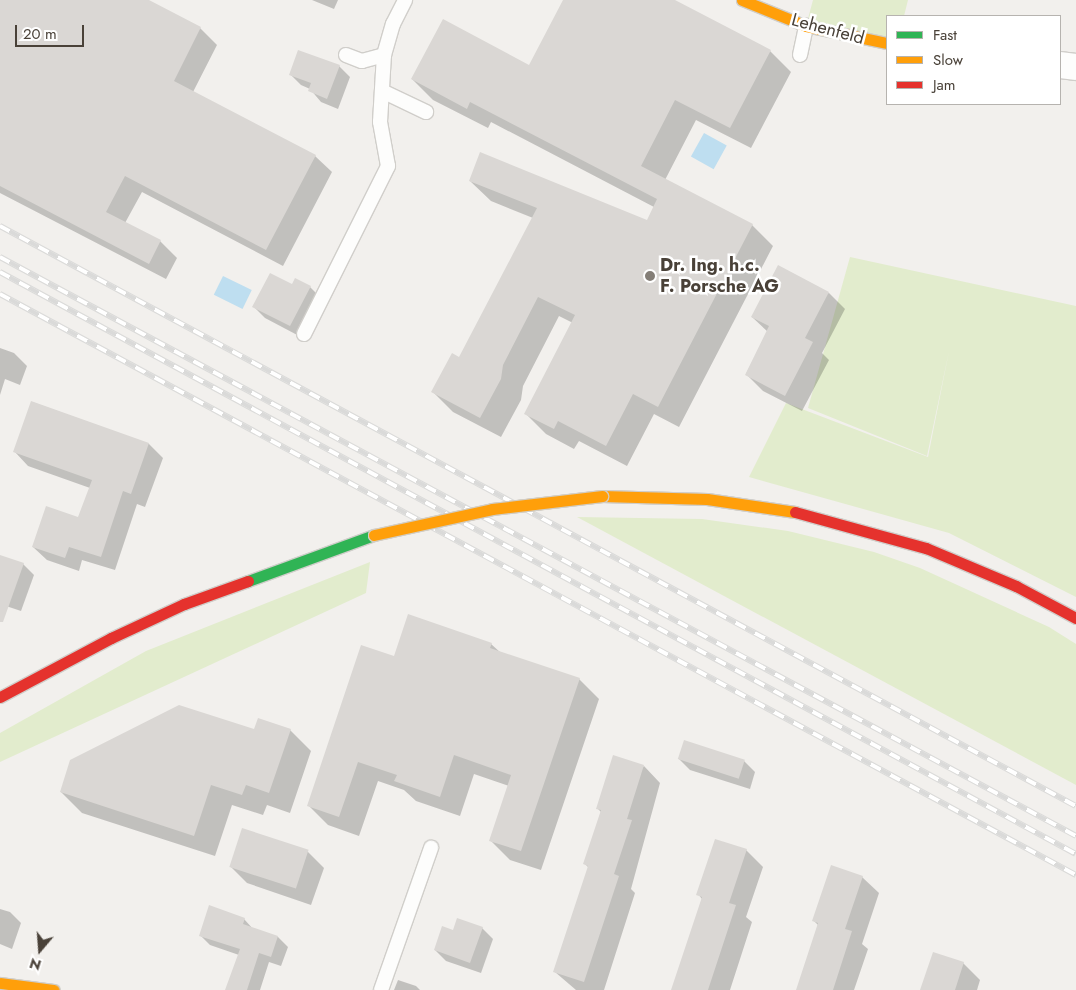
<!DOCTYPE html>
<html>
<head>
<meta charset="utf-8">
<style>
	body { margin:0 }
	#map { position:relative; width:1076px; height:990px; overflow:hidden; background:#f2f0ed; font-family:Jost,sans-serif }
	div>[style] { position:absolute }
	.green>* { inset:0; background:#e2eccd }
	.water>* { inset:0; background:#bedef0; transform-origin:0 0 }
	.shadow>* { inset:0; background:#0003 }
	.building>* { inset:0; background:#dad7d4; transform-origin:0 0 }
	.roads { filter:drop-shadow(1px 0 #d0ceca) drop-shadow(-1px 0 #d0ceca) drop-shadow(0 1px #d0ceca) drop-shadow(0 -1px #d0ceca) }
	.lane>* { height:14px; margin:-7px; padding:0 7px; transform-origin:7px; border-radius:7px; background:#fdfdfc }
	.street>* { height:26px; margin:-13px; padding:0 13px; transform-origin:13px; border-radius:13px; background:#fdfdfc }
	.fast>* { height:11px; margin:-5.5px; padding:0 5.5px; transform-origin:5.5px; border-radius:5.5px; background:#30b455 }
	.slow>* { height:11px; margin:-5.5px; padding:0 5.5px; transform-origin:5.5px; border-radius:5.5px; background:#ff9f0a }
	.jam>* { height:11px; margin:-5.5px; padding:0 5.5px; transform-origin:5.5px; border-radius:5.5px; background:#e5322d }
	.rail>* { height:5.5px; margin-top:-2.75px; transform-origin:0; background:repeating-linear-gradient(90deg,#fff 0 11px,#dadad9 0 22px); box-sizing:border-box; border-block:1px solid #dadad9 }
	.bridges { filter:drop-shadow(1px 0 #d2cdc4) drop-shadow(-1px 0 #d2cdc4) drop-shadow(0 1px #d2cdc4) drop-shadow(0 -1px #d2cdc4) }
	.slow-bridge>* { height:11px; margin:-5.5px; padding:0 5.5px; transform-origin:5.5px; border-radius:5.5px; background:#ff9f0a }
	.dots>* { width:14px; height:14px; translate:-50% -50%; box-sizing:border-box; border:2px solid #fff; border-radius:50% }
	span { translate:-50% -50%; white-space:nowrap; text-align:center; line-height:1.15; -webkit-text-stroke:5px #fff; paint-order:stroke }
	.street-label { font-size:18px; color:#494138 }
	.poi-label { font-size:18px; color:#494138; font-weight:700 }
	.left { translate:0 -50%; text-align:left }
	.legend { position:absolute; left:886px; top:15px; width:175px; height:90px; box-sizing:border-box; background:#fff; border:1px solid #b6b3af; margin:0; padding:6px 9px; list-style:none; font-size:15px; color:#494138 }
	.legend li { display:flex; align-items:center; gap:10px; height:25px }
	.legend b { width:25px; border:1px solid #b6b3af }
	.north { position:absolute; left:15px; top:925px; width:50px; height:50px; -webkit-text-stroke:4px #fff; paint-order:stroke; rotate:198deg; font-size:14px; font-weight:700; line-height:20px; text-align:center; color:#494138 }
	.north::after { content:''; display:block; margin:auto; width:18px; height:22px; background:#494138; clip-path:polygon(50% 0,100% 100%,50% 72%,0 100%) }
	.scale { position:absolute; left:15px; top:25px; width:69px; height:22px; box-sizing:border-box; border:2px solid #494138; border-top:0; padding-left:6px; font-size:15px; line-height:18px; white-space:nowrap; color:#494138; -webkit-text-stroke:4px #fff; paint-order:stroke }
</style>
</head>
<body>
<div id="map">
	<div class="green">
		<i style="clip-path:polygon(813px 0,908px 0,904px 16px,887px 16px,887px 43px,806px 26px)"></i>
		<i style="clip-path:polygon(850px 257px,1076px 306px,1076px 597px,949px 533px,749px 477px,786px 403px,928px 457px,949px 351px,927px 456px,808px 408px)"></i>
		<i style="clip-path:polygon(577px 517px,702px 519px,788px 531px,874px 552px,920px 568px,1049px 627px,1076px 644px,1076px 785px)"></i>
		<i style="clip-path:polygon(370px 562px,366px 593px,0 762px,0 733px,146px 651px)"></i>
	</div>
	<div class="water">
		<i style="left:704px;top:133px;width:26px;height:27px;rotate:29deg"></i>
		<i style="left:223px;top:276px;width:32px;height:21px;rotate:26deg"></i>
	</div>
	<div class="shadow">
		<i style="clip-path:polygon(0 0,146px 0,200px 28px,217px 45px,193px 92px,315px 156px,332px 172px,283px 266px,142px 192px,125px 223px,160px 241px,177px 258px,166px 279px,0 193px)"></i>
		<i style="clip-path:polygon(312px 0,338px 0,334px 9px)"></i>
		<i style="clip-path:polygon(565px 0,669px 0,770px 51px,791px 72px,751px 148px,696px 120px,665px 180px,752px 225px,773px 246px,679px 427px,654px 414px,627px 466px,579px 441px,574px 449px,546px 434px,526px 414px,573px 323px,559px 316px,523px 386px,521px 400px,501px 437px,453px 412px,433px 392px,459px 359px,533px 218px,491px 201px,470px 181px,648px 221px,654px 207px,491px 122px,488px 128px,433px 100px,412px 79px,530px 66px)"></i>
		<i style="clip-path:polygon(339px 66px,350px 77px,338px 109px,321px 102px,310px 89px,301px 85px,290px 74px)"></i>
		<i style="clip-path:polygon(292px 286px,310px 287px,321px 298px,301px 337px,265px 318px,254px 307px)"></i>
		<i style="clip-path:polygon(829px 293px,845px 309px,822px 353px,829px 360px,802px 411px,763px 391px,746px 374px,768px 332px,752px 317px)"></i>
		<i style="clip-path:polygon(0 348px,14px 353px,27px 366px,20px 385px,5px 379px,0 395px)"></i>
		<i style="clip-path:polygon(32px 402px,149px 444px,163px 458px,145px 507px,137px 504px,115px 570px,82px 560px,79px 571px,47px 560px,33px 547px,79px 519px,90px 488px,28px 466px,15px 452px)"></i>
		<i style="clip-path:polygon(0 556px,23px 564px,34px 575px,21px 611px,0 604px)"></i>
		<i style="clip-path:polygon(491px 644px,501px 653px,579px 679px,599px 699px,541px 870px,510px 860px,490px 840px,509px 786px,474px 774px,460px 816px,416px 801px,404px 790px,378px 781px,359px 836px,328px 825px,308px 805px,394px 658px)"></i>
		<i style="clip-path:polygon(290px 730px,311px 751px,290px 813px,267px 805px,263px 815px,232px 805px,215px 856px,82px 813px,61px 792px,255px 731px)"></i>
		<i style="clip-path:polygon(679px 759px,744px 761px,755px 772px,750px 789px,690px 770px)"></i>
		<i style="clip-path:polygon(644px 766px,660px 783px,631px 889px,635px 893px,604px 990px,576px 990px,555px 972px,589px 868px,585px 864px,601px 812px,597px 808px)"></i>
		<i style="clip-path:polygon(746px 850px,763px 867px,746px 917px,752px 922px,730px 990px,673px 990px,702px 899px,698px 894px)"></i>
		<i style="clip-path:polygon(307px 851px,324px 868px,311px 905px,247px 883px,231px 867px)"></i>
		<i style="clip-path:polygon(862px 877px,879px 893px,862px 944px,868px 949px,854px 990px,797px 990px,818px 925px,814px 921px)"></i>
		<i style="clip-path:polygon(0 909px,10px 912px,21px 923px,12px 949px,0 944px)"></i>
		<i style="clip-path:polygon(244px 919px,254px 930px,278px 937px,288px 947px,281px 966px,269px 962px,260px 990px,227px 990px,239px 955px,210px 945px,200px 935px)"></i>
		<i style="clip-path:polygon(482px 928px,493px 939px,481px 973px,446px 961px,435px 950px,454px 931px)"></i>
		<i style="clip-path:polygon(963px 963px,980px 980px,977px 990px,922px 990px)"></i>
		<i style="clip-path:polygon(398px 980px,416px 986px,420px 990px,394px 990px)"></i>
	</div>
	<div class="building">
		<i style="clip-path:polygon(0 0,149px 0,201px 27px,174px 81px,316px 155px,266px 250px,125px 176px,106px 212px,161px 240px,149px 264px,0 186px)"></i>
		<i style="clip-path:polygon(563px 0,675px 0,771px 50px,730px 128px,675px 100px,641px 166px,753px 224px,658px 407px,633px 394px,606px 446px,558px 421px,554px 429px,524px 414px,575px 315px,538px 297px,503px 365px,501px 379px,480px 418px,431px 392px,452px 353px,459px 357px,537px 208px,469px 181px,480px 152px,647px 220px,657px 199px,470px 102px,467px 109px,411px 79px,443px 19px,529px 65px)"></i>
		<i style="clip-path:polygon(298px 50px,340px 65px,327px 99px,308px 91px,311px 83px,289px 75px)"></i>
		<i style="clip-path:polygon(778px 265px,829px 292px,805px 338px,813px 342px,785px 396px,745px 375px,769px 326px,751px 317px)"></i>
		<i style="clip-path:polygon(270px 273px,292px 284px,295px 278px,311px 286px,290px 326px,252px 307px)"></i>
		<i style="clip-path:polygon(31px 401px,149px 443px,131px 494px,123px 491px,101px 557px,69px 547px,65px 558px,32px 547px,46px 506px,78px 517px,92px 480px,13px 452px)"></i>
		<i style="clip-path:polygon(0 555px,24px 563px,3px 622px,0 622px)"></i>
		<i style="clip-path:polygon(408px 614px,492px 643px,490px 648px,580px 678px,521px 851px,489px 841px,511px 775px,454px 755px,440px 797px,394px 781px,397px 775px,358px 762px,339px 817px,307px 806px,361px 645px,394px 656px)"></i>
		<i style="clip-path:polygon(179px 705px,254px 729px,258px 718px,291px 729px,269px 793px,246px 785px,242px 795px,211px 785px,194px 836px,60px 792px,70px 760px)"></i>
		<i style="left:684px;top:740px;width:64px;height:20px;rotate:18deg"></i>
		<i style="clip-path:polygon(613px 755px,644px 765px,627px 819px,632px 820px,614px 874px,619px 876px,584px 982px,553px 972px,588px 866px,583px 864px,601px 810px,596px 809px)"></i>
		<i style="left:242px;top:828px;width:70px;height:41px;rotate:18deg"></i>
		<i style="clip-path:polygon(715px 839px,747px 849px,729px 903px,736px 905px,708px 990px,671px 990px,702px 897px,696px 895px)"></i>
		<i style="clip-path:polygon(831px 865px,863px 876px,845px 929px,852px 931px,833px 990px,796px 990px,818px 923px,812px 921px)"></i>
		<i style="clip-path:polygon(209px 905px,245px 918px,243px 924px,278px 936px,271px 957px,259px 953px,247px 990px,225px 990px,240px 949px,199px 936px)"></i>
		<i style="clip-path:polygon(457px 918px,483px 927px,470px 963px,434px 950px,442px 926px,453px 930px)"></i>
		<i style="clip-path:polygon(933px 952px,964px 962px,955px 990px,920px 990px)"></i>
	</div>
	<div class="roads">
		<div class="lane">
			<i style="left:346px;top:55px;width:17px;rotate:21deg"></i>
			<i style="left:362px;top:61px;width:23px;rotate:-15deg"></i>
			<i style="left:384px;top:55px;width:32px;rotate:-74deg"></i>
			<i style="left:393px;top:24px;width:27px;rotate:-63deg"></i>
			<i style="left:800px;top:55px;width:30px;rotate:-78deg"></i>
			<i style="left:382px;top:91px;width:49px;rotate:25.5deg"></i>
			<i style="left:304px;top:334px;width:188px;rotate:-63.4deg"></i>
			<i style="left:388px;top:166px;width:45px;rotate:-100.3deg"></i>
			<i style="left:380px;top:122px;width:67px;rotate:-86.6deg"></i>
			<i style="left:381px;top:990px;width:151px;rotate:-70.6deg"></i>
		</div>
		<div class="street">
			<i style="left:1060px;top:65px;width:16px;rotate:7deg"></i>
		</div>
		<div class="fast">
			<i style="left:248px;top:581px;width:134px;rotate:-20.1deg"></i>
		</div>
		<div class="slow">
			<i style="left:742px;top:0;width:69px;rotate:22.1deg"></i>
			<i style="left:806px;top:26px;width:83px;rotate:11.9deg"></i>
			<i style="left:602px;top:496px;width:105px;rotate:1.6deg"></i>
			<i style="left:707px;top:499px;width:89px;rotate:8.4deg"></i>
			<i style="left:0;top:983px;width:54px;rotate:7.4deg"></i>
		</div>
		<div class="jam">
			<i style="left:795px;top:512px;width:136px;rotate:15.4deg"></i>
			<i style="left:926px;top:548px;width:98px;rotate:22.9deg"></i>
			<i style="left:1016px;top:586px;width:68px;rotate:28.1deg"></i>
			<i style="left:0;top:697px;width:126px;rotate:-28deg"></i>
			<i style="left:111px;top:638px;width:81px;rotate:-25deg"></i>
			<i style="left:184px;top:604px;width:68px;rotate:-19.8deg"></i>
		</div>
	</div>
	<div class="rail">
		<i style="left:0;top:226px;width:1222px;rotate:28.33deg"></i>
		<i style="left:0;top:257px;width:1222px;rotate:28.28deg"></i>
		<i style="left:0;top:272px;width:1223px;rotate:28.41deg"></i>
		<i style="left:0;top:294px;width:1223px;rotate:28.37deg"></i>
	</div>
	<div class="bridges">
		<div class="slow-bridge">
			<i style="left:374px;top:535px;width:121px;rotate:-12.4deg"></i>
			<i style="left:492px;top:509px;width:111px;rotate:-6.7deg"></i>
		</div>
	</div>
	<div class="dots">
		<i style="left:650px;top:276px;background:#847e77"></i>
	</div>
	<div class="street-label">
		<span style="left:828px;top:29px;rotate:15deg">Lehenfeld</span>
	</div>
	<div class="poi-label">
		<span class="left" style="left:660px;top:276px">Dr. Ing. h.c.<br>F. Porsche AG</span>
	</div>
	<ul class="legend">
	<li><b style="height:6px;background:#30b455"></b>Fast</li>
	<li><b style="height:6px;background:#ff9f0a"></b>Slow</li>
	<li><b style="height:6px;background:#e5322d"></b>Jam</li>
	</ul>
	<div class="north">N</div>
	<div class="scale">20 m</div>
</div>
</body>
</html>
